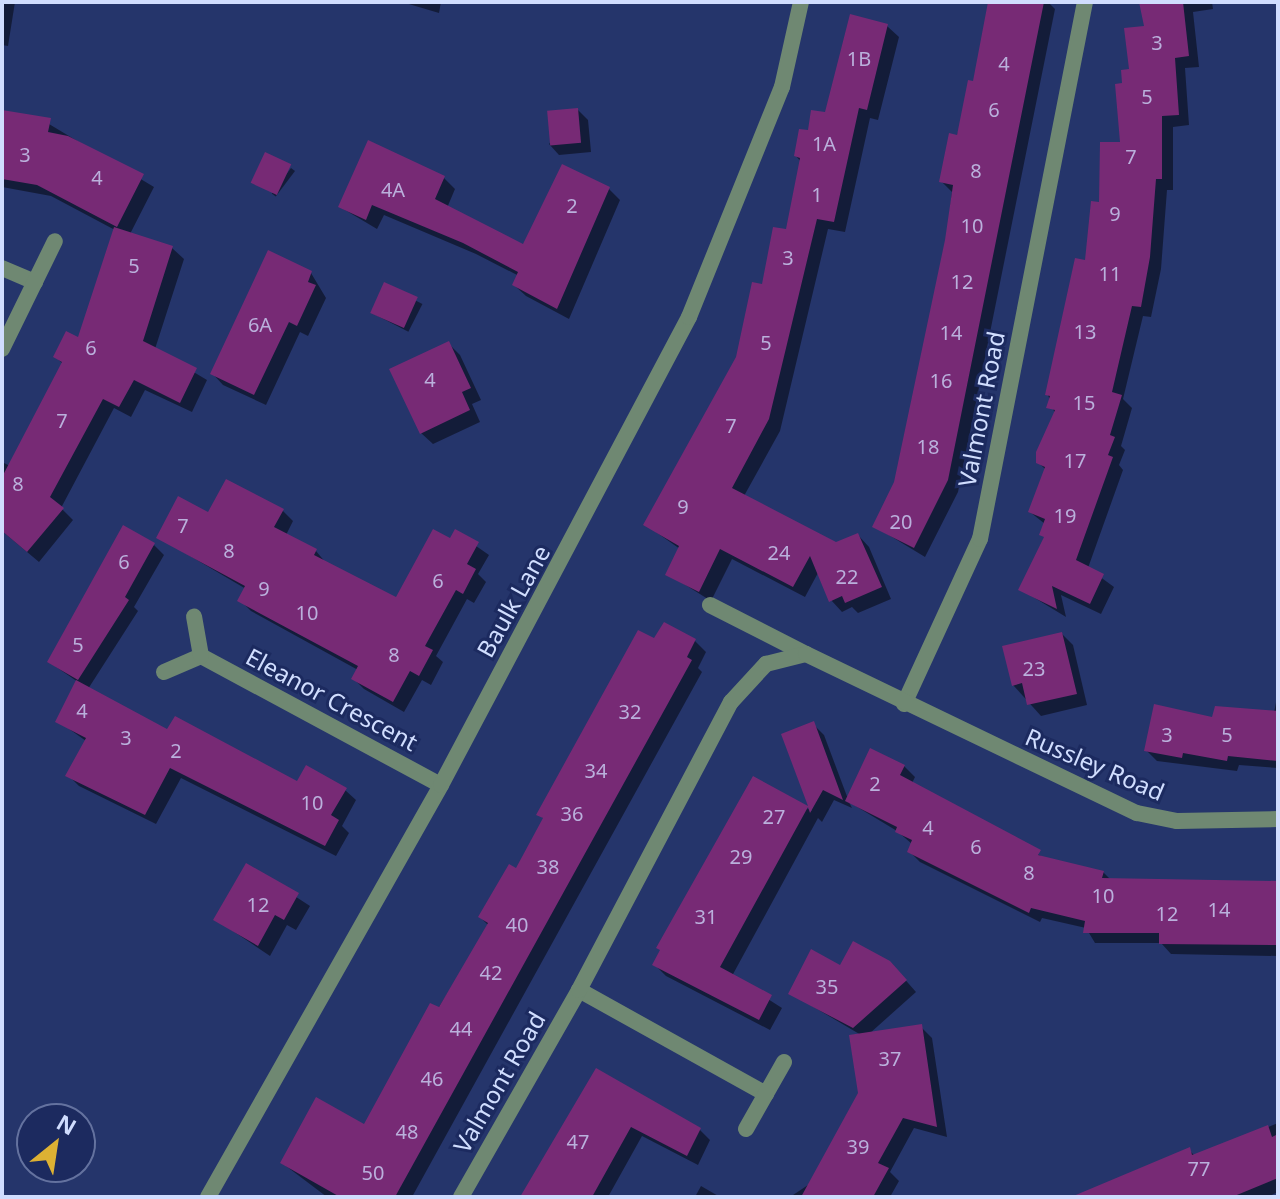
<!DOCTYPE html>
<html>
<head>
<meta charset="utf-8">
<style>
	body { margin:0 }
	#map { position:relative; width:1280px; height:1199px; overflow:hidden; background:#25356b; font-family:"Noto Sans",sans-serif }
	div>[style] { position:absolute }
	.shadow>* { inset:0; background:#0007; transform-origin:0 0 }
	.building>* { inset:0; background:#772a75; transform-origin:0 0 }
	.minor>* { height:16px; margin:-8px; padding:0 8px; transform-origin:8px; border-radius:8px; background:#6f8872 }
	span { translate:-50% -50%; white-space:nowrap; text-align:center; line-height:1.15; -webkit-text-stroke:6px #1c2a5f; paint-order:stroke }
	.number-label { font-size:20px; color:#bab0dc }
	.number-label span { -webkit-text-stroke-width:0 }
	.street-label { font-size:24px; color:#d0ddfe }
	.frame { position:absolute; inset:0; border:4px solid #d0ddfe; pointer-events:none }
	.north { position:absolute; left:16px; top:1103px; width:80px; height:80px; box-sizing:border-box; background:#1c2a5f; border:2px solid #64729f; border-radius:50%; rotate:30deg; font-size:22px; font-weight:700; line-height:32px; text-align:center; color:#d0ddfe }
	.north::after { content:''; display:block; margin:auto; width:28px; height:36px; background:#ddb133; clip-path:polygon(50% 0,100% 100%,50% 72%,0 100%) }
</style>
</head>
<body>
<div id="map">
	<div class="shadow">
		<i style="clip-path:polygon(2px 2px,15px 2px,8px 46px,2px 45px)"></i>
		<i style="clip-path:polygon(402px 2px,441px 2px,439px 13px)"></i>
		<i style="clip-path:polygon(992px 2px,1048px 2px,1055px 9px,958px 492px,925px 557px,874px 526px,896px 483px,947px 240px,952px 192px,941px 181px,975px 83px)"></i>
		<i style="clip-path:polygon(1143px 2px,1212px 2px,1213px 9px,1193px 12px,1199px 67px,1185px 68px,1189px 125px,1173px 127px,1173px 190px,1167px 190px,1161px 269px,1151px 317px,1143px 316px,1123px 399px,1132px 408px,1121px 446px,1125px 450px,1119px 465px,1123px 470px,1088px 568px,1114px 587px,1101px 614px,1061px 595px,1066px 617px,1020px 589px,1045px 538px,1045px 524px,1030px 512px,1046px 470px,1038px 462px,1055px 414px,1048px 395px,1122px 144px,1124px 85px,1146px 28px)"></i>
		<i style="clip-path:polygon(887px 26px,899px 37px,878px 120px,870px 118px,845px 232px,828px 229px,780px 431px,744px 496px,836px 544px,858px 535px,869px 547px,891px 599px,858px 613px,852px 607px,842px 612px,831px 600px,819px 571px,805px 597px,732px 559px,711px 601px,668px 574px,680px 549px,646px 525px,738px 358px,788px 232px,801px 162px,796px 156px)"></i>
		<i style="clip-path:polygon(578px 110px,588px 120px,591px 152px,559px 155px,549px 144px)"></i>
		<i style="clip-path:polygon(2px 115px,49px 124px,154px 187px,130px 234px,172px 248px,184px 259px,155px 349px,207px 380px,192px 412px,145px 390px,131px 417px,114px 408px,61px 508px,73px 520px,39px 562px,2px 531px,2px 462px,10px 466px,63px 364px,56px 357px,79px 340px,115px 230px,51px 196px,2px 187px)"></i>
		<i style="left:291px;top:168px;width:5px;height:32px;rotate:37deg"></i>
		<i style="clip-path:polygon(444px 178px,455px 189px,447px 208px,524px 247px,608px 188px,620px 200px,569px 319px,526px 296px,514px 285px,519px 276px,476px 254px,384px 215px,377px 229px,340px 207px)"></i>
		<i style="clip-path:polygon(311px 273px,326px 298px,308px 336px,300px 332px,266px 405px,223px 385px,212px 373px)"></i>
		<i style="left:385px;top:285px;width:42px;height:31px;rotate:27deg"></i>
		<i style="clip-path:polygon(448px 343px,460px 355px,481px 400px,472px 404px,480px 422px,433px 444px,421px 433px)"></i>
		<i style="clip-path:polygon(283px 511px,293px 521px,286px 535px,316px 551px,326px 563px,397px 600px,456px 532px,489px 555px,478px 574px,486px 582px,474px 603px,467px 599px,436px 656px,443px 662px,431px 685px,422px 680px,404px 712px,364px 689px,354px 679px,358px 670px,251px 611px,240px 600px,246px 589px,158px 537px,209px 515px)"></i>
		<i style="clip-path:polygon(154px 545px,164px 555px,134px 607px,138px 611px,88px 689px,168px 732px,298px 783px,345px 790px,356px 800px,342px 826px,349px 833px,336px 856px,181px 778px,156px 824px,79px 786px,68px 775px,86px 741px,58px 721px,78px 682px,49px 662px)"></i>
		<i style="clip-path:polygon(1062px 634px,1073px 645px,1087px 705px,1041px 716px,1013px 685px)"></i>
		<i style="clip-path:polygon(655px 641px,695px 641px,706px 652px,698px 668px,702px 672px,412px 1197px,327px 1197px,282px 1163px,365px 1127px,489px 926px,480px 917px,517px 871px,545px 820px,539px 814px)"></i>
		<i style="clip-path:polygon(1277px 697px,1278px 768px,1239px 765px,1237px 771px,1157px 761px,1146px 750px,1214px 720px,1274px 713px)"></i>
		<i style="clip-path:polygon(813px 724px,824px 735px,848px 799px,904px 766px,915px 777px,912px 783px,1046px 859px,1103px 872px,1111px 880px,1278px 882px,1278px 956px,1171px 954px,1161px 943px,1095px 943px,1086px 928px,1042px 918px,1040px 922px,920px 862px,909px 851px,912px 844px,897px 831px,849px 802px,852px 808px,834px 800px,822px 822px,818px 818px,732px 976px,782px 1008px,770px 1030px,666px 976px,655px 965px,754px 779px,812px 811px,783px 735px)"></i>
		<i style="clip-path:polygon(247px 865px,310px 906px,296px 930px,287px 925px,270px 956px,215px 919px)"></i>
		<i style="clip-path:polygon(841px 968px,901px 975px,916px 992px,869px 1034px,921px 1027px,932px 1038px,947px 1137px,914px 1128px,890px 1172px,899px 1181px,890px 1197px,790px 1197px,811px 1183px,860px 1093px,861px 1035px,790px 993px)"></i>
		<i style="clip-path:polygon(596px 1071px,700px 1130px,710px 1140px,698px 1165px,642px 1136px,608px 1197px,524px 1197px)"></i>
		<i style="clip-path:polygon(1278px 1123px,1278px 1192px,1267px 1197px,1088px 1197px,1189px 1150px,1195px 1156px)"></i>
		<i style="clip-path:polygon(701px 1186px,720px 1197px,695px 1197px)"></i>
	</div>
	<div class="building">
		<i style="clip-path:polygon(988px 2px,1044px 2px,948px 480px,914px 548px,872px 527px,894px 482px,945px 240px,953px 185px,939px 182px,949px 133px,957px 135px,968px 80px,973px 81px)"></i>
		<i style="clip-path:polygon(1139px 2px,1183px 2px,1189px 56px,1175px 58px,1179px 115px,1162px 116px,1162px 179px,1156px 179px,1150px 257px,1141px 307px,1132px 306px,1112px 392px,1122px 395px,1110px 435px,1115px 437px,1108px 455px,1113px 457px,1076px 560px,1104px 574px,1090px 604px,1052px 586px,1057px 609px,1018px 590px,1044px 537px,1039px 535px,1045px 519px,1028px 512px,1045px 467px,1036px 463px,1036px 452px,1055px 410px,1046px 408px,1050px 396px,1045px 395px,1075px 258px,1085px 260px,1091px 201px,1099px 202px,1100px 142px,1120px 142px,1115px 84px,1122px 83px,1121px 70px,1129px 69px,1124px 28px,1144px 26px)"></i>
		<i style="clip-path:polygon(850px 14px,888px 24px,867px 110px,859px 108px,834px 222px,817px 219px,769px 419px,732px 488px,836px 542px,858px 533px,882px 587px,845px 603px,842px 596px,829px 602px,810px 556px,793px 587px,720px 549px,699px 592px,665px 575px,679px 546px,643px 525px,736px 357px,752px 282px,762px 284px,773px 227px,786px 229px,800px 158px,794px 156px,799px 129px,808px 130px,811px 110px,825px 112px)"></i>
		<i style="left:578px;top:108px;width:35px;height:31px;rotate:85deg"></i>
		<i style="clip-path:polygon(2px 110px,51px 118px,48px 132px,68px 136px,144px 174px,117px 227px,37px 185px,2px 179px)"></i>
		<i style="clip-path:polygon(368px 140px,445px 176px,435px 199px,523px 244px,562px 164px,610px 187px,557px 309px,512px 285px,518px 272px,463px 243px,372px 205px,366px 220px,338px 207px)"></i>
		<i style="left:265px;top:152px;width:29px;height:34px;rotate:25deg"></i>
		<i style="clip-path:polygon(114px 227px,173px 246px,143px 341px,197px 368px,180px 403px,134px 380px,119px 407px,103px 399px,50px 497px,64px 508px,27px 552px,2px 531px,2px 477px,62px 362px,53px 357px,66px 331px,78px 337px)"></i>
		<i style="clip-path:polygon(268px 250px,312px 271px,308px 282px,316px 285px,297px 326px,289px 322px,254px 395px,210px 374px)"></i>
		<i style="left:384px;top:282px;width:37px;height:34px;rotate:24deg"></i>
		<i style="clip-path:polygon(449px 341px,471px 388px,462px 392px,470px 410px,420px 434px,389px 369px)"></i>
		<i style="clip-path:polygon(226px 479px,284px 509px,274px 527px,317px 549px,314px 555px,396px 597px,433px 529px,450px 538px,455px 529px,479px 542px,467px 564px,476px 569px,463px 594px,456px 590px,425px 646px,433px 650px,419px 676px,410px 671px,393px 702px,351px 679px,358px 666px,237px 601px,245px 586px,156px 538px,178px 496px,208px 512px)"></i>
		<i style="clip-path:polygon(123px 525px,155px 543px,125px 597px,129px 600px,78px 680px,47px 662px)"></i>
		<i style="clip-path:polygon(664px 622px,696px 639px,687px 657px,692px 660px,395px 1197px,340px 1197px,280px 1163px,316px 1097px,364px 1124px,430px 1003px,439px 1007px,488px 923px,478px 917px,509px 864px,516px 868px,543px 818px,536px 815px,638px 630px,654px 638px)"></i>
		<i style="clip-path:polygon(1062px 632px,1077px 694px,1027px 705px,1022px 683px,1012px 686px,1002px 646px)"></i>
		<i style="clip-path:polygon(76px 680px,167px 729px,175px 716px,297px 781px,306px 765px,347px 788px,331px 815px,339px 820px,325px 846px,170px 768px,145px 815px,65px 776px,86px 738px,55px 722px)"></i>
		<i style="clip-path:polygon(1154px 704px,1212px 717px,1215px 706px,1278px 711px,1278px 761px,1228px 756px,1227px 761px,1183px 753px,1182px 758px,1144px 751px)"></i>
		<i style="clip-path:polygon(814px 721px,843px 800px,823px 790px,810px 813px,808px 807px,720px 967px,772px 995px,759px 1020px,652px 965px,660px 950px,656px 948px,753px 776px,808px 806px,781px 734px)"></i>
		<i style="clip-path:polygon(870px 748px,905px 765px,900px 775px,1041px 850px,1038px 855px,1104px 871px,1102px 878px,1278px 881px,1278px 945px,1159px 944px,1159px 933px,1083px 933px,1085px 921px,1031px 908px,1029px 913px,907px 852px,912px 840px,895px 832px,897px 827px,845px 801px)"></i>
		<i style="clip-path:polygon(246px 863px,299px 893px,284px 920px,275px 915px,258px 946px,213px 920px)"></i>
		<i style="clip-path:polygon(853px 941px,890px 961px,907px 980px,853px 1028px,788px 994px,811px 949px,840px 965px)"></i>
		<i style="clip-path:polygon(922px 1024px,937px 1127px,903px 1118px,878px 1163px,889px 1168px,873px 1197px,801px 1197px,858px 1093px,849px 1035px)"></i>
		<i style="clip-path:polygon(596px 1068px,701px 1128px,687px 1156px,631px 1127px,592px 1197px,520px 1197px)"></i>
		<i style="clip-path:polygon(1268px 1125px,1272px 1137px,1278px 1134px,1278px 1178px,1232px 1197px,1071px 1197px,1190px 1147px,1192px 1155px)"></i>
	</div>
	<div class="minor">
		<i style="left:2px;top:268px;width:36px;rotate:23deg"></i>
		<i style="left:2px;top:349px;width:120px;rotate:-63.9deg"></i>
		<i style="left:710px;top:605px;width:108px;rotate:27deg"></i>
		<i style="left:201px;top:656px;width:272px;rotate:28.3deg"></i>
		<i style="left:164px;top:672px;width:40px;rotate:-23.4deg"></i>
		<i style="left:201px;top:656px;width:40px;rotate:-100deg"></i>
		<i style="left:904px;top:704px;width:182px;rotate:-65.3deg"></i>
		<i style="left:980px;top:539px;width:547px;rotate:-78.94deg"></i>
		<i style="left:579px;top:990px;width:214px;rotate:29.1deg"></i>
		<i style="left:746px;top:1129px;width:77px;rotate:-60.4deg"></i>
		<i style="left:208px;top:1197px;width:473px;rotate:-60.5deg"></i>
		<i style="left:441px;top:785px;width:530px;rotate:-62.08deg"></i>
		<i style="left:689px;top:317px;width:248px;rotate:-68deg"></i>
		<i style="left:782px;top:87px;width:87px;rotate:-77.4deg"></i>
		<i style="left:461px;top:1197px;width:238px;rotate:-60.3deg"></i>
		<i style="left:579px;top:990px;width:326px;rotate:-62.2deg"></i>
		<i style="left:731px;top:702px;width:52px;rotate:-47.4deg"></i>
		<i style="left:766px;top:664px;width:41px;rotate:-14deg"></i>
		<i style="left:806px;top:654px;width:367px;rotate:25.7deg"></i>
		<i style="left:1137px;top:813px;width:41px;rotate:11.3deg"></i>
		<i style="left:1177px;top:821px;width:101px;rotate:-1.1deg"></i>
	</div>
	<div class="number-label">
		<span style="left:1157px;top:42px">3</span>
		<span style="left:859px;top:58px">1B</span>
		<span style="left:1004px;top:63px">4</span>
		<span style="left:1147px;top:96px">5</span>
		<span style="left:994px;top:109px">6</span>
		<span style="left:824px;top:143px">1A</span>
		<span style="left:25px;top:154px">3</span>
		<span style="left:1131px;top:156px">7</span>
		<span style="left:976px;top:170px">8</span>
		<span style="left:97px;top:177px">4</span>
		<span style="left:393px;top:189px">4A</span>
		<span style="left:817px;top:194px">1</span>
		<span style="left:572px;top:205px">2</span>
		<span style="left:1115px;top:213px">9</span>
		<span style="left:972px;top:225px">10</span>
		<span style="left:788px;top:257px">3</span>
		<span style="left:134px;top:265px">5</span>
		<span style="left:1110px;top:273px">11</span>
		<span style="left:962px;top:281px">12</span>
		<span style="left:260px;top:324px">6A</span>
		<span style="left:1085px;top:331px">13</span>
		<span style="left:951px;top:332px">14</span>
		<span style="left:766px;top:342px">5</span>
		<span style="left:91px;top:347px">6</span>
		<span style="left:430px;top:379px">4</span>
		<span style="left:941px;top:380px">16</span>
		<span style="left:1084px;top:402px">15</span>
		<span style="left:62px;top:420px">7</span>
		<span style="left:731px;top:425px">7</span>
		<span style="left:928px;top:446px">18</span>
		<span style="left:1075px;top:460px">17</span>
		<span style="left:18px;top:483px">8</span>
		<span style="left:683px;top:506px">9</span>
		<span style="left:1065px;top:515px">19</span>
		<span style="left:901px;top:521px">20</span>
		<span style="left:183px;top:525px">7</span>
		<span style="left:229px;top:550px">8</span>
		<span style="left:779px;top:552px">24</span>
		<span style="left:124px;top:561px">6</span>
		<span style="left:847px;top:576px">22</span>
		<span style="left:438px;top:580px">6</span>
		<span style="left:264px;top:588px">9</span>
		<span style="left:307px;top:612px">10</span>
		<span style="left:78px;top:644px">5</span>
		<span style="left:394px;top:654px">8</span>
		<span style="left:1034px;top:668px">23</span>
		<span style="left:82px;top:710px">4</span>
		<span style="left:630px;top:711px">32</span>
		<span style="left:1167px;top:734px">3</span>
		<span style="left:1227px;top:734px">5</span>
		<span style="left:126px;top:737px">3</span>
		<span style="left:176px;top:750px">2</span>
		<span style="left:596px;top:770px">34</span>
		<span style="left:875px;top:783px">2</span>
		<span style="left:312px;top:802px">10</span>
		<span style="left:572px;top:813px">36</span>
		<span style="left:774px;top:816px">27</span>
		<span style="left:928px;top:827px">4</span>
		<span style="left:976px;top:846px">6</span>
		<span style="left:741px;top:856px">29</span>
		<span style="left:548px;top:866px">38</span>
		<span style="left:1029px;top:872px">8</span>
		<span style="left:1103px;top:895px">10</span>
		<span style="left:258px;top:904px">12</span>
		<span style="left:1219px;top:909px">14</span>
		<span style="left:1167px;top:913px">12</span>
		<span style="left:706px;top:916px">31</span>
		<span style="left:517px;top:924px">40</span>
		<span style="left:491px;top:972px">42</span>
		<span style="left:827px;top:986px">35</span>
		<span style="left:461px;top:1028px">44</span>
		<span style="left:890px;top:1058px">37</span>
		<span style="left:432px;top:1078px">46</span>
		<span style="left:407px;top:1131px">48</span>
		<span style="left:578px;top:1141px">47</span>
		<span style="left:858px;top:1146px">39</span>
		<span style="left:1199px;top:1168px">77</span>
		<span style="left:373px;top:1172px">50</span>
	</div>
	<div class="street-label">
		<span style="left:981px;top:409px;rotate:-79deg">Valmont Road</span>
		<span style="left:513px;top:601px;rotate:-61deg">Baulk Lane</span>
		<span style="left:332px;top:699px;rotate:28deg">Eleanor Crescent</span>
		<span style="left:1095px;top:764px;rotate:23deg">Russley Road</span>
		<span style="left:499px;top:1082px;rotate:-60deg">Valmont Road</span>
	</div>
	<div class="frame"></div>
	<div class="north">N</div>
</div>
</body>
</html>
